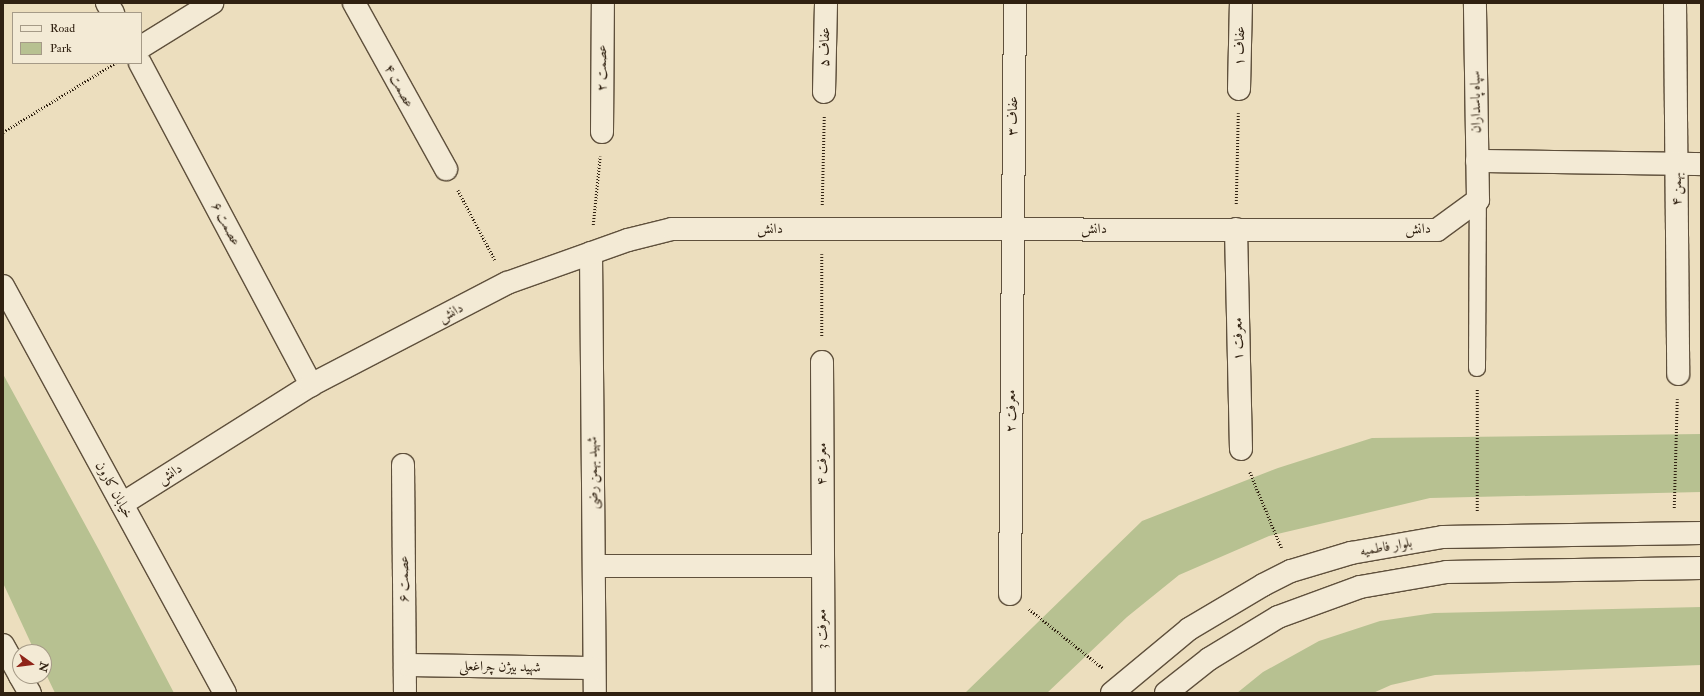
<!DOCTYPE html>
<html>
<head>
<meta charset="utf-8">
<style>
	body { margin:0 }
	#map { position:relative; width:1704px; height:696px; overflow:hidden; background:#ecdebe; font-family:"IM FELL Double Pica",Amiri,serif }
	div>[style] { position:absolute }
	.green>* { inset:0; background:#b7c191 }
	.path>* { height:2.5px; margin-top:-1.25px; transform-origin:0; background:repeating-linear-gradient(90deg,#302111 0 1px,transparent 0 3px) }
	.roads { filter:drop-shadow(1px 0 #5f503c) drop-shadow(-1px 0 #5f503c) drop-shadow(0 1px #5f503c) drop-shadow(0 -1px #5f503c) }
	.lane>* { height:16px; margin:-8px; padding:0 8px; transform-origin:8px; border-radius:8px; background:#f3ead5 }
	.street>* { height:22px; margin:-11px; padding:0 11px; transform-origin:11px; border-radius:11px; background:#f3ead5 }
	.secondary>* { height:22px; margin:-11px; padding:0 11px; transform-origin:11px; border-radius:11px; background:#f3ead5 }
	span { translate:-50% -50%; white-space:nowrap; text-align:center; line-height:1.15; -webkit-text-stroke:3px #f3ead5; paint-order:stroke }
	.street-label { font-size:14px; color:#302111 }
	.frame { position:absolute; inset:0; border:4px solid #302111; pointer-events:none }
	.legend { position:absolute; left:12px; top:12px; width:130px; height:52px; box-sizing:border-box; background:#f3ead5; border:1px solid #a59a87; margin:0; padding:5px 7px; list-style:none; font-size:12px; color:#302111 }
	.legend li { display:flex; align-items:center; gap:8px; height:20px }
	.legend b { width:20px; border:1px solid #a59a87 }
	.north { position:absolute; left:12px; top:644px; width:40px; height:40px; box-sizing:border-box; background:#f3ead5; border:1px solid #a59a87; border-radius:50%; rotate:104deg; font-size:11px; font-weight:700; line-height:16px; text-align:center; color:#302111 }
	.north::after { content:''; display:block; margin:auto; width:14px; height:18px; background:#8f2418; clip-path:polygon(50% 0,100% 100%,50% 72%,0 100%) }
</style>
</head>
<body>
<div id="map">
	<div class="green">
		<i style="clip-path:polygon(3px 374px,99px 550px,174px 693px,55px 693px,44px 670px,44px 652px,35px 652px,3px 583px)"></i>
		<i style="clip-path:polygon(1701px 434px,1701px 492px,1430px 498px,1269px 536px,1179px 575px,1127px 617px,1047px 693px,965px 693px,1142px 521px,1278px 468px,1372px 438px)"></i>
		<i style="clip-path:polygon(1701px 607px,1701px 665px,1435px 675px,1391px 685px,1373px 693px,1237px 693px,1263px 672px,1319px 641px,1380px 621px,1434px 613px)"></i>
	</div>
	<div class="path">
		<i style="left:3px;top:132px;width:132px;rotate:-31.6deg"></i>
		<i style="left:458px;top:190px;width:79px;rotate:62.1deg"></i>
		<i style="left:1236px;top:204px;width:91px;rotate:-88.7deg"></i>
		<i style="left:822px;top:205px;width:89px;rotate:-88.7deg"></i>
		<i style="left:593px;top:225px;width:69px;rotate:-84.2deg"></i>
		<i style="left:822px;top:254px;width:83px;rotate:90deg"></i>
		<i style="left:1250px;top:472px;width:83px;rotate:67.4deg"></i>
		<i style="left:1674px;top:508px;width:109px;rotate:-88.4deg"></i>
		<i style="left:1477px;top:511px;width:123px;rotate:-90deg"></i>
		<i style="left:1029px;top:609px;width:95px;rotate:38.6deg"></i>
	</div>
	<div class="roads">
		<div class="lane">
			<i style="left:1477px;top:368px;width:168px;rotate:-89.7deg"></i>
		</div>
		<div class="street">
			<i style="left:107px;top:3px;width:12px;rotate:59deg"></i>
			<i style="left:354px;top:3px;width:190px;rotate:61deg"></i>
			<i style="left:1675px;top:3px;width:371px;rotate:89.5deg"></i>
			<i style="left:141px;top:47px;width:84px;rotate:-31.8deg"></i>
			<i style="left:140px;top:63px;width:365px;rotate:62deg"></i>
			<i style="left:1239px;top:89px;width:86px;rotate:-88.7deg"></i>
			<i style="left:824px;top:92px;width:89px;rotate:-88.7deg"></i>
			<i style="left:602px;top:132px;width:129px;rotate:-89.6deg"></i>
			<i style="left:1477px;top:161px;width:224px;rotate:0.8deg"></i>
			<i style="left:1236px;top:229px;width:220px;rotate:88.7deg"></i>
			<i style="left:591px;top:253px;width:440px;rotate:89.5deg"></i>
			<i style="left:822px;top:362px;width:331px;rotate:89.7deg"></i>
			<i style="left:403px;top:465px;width:228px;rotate:89.5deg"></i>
			<i style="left:594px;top:566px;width:227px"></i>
			<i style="left:1010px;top:594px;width:591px;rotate:-89.52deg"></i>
			<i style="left:405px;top:665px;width:189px;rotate:0.9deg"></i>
		</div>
		<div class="secondary">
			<i style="left:3px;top:286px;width:464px;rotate:61.4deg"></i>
			<i style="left:122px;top:504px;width:223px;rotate:-32.2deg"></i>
			<i style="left:311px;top:385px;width:221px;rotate:-27.5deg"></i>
			<i style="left:507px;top:283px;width:128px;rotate:-19.6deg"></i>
			<i style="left:628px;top:240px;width:45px;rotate:-14deg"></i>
			<i style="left:672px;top:229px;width:765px;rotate:0.07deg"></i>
			<i style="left:1437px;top:230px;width:51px;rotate:-36.2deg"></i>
			<i style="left:1478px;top:200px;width:197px;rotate:-90.9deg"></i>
			<i style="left:3px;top:645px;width:35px;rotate:61deg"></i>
			<i style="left:20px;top:676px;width:20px;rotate:60deg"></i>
			<i style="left:1112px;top:693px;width:100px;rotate:-39.7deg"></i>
			<i style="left:1189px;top:629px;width:86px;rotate:-30.7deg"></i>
			<i style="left:1263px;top:585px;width:31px;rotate:-27deg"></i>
			<i style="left:1291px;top:571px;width:63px;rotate:-16.7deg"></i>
			<i style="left:1351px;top:553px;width:93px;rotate:-9.9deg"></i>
			<i style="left:1443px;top:537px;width:258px;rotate:-0.9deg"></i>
			<i style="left:1166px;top:693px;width:55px;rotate:-38.3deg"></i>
			<i style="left:1209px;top:659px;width:81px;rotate:-31.3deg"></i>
			<i style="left:1278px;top:617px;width:87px;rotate:-20.1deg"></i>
			<i style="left:1360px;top:587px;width:88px;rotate:-9.8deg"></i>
			<i style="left:1447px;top:572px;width:254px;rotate:-0.9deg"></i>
		</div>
	</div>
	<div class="street-label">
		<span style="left:1240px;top:46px;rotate:-89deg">عفاف ۱</span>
		<span style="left:825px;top:47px;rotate:-89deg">عفاف ۵</span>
		<span style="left:602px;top:68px;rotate:-90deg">عصمت ۲</span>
		<span style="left:399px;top:86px;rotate:61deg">عصمت ۴</span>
		<span style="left:1476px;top:102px;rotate:-91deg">سپاه پاسداران</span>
		<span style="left:1013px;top:116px;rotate:-89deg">عفاف ۳</span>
		<span style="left:1677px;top:189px;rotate:-90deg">بهمن ۴</span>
		<span style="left:226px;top:224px;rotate:62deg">عصمت ۶</span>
		<span style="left:770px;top:229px">دانش</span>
		<span style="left:1094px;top:229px">دانش</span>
		<span style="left:1418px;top:229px;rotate:-1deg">دانش</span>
		<span style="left:451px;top:313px;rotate:-28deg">دانش</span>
		<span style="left:1238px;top:339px;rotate:-91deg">معرفت ۱</span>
		<span style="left:1011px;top:411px;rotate:-90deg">معرفت ۲</span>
		<span style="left:822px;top:464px;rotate:-90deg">معرفت ۴</span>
		<span style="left:593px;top:473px;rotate:-91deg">شهید بهمن رضی</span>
		<span style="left:170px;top:474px;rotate:-32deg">دانش</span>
		<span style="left:114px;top:490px;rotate:61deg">خیابان کارون</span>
		<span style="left:1386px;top:547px;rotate:-10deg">بلوار فاطمیه</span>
		<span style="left:404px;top:579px;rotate:-90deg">عصمت ۶</span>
		<span style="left:822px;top:629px;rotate:-91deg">معرفت 3</span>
		<span style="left:500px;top:667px;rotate:1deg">شهید بیژن چراغعلی</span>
	</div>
	<div class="frame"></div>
	<ul class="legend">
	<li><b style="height:5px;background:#f3ead5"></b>Road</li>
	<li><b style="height:11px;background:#b7c191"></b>Park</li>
	</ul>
	<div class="north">N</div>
</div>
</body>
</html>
